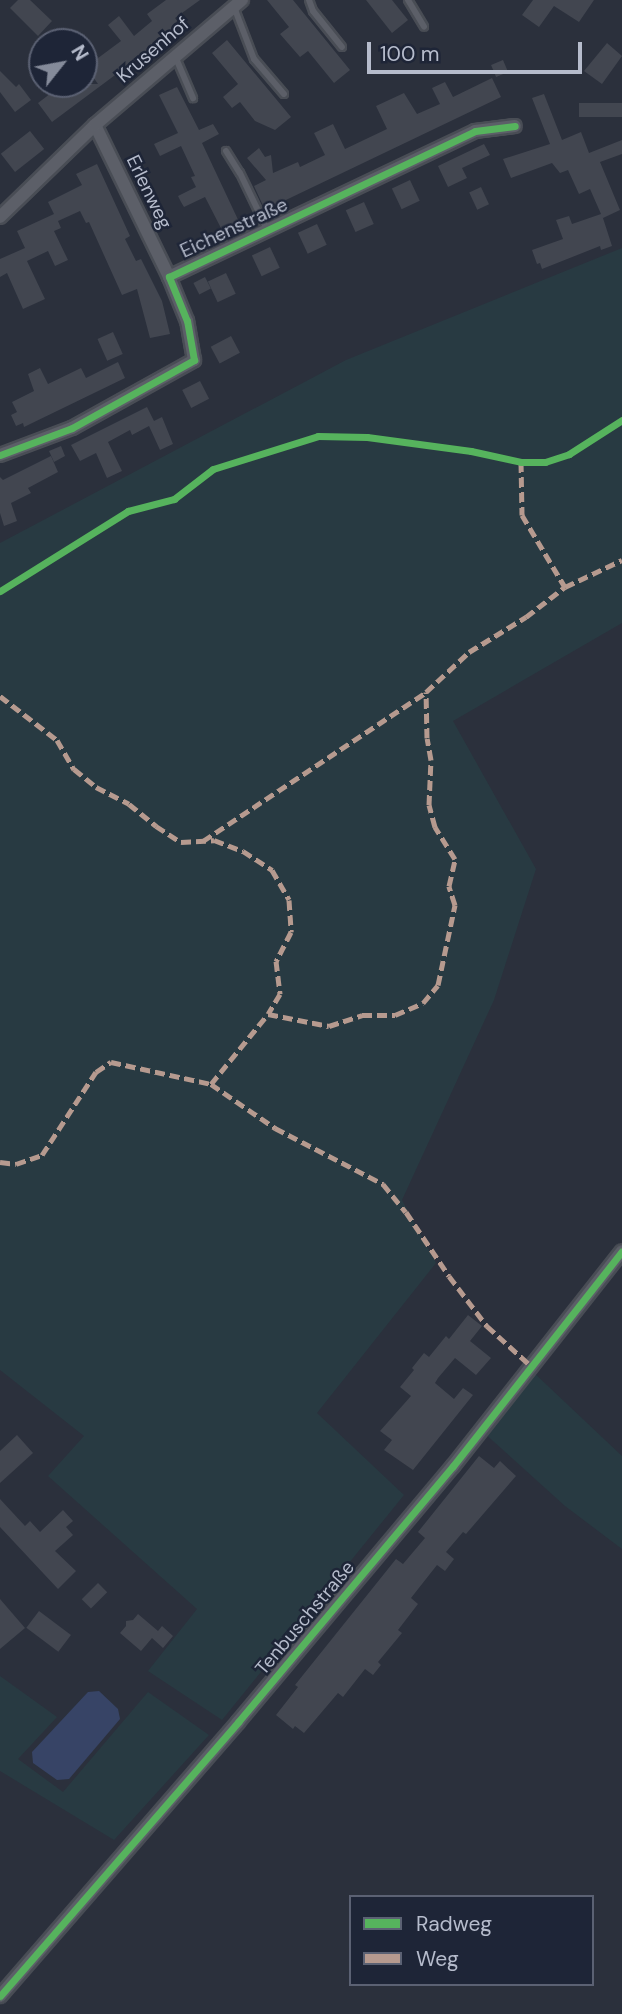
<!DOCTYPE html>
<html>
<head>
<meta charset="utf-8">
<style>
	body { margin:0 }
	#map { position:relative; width:622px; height:2014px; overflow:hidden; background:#2b303c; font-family:"DM Sans",sans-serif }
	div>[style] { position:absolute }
	.green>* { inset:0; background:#283a42 }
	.water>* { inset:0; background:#374466 }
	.building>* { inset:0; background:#424650; transform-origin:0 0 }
	.roads { filter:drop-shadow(2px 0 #494d55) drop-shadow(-2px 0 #494d55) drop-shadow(0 2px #494d55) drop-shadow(0 -2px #494d55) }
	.service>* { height:6px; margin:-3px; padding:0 3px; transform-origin:3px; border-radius:3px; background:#5c5f68 }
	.minor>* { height:12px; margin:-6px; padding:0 6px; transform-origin:6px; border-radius:6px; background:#5c5f68 }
	.quiet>* { height:5px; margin-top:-2.5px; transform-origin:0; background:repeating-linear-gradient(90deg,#b69a8f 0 10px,transparent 0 15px) }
	.cycleway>* { height:7px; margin:-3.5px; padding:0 3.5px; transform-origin:3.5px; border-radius:3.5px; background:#56b35d }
	span { translate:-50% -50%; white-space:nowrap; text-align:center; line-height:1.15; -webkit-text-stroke:5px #1e2537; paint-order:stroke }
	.street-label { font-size:19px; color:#b6bccc }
	.legend { position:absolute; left:349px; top:1895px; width:245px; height:91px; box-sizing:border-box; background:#1e2537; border:2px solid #5b6173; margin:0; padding:9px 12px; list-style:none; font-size:21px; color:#b6bccc }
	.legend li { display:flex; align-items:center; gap:14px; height:35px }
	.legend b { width:35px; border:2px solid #5b6173 }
	.north { position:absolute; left:28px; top:28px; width:70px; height:70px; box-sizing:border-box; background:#1e2537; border:2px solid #5b6173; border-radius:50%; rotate:59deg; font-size:19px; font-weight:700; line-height:28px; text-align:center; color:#b6bccc }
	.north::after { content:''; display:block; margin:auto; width:24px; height:32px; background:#858b9a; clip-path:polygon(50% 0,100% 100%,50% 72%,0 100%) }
	.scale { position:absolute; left:367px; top:42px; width:215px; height:32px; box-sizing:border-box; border:4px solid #b6bccc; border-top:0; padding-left:9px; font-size:21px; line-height:24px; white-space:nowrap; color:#b6bccc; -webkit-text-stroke:5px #1e2537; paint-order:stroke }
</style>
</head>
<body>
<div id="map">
	<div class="green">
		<i style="clip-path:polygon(622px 248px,622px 623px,453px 721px,536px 869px,494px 1000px,402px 1200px,436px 1263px,317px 1413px,404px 1495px,222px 1720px,148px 1671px,197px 1609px,48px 1476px,84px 1436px,0 1370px,0 543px,346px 360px)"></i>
		<i style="clip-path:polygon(531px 1370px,622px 1456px,622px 1549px,565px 1506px,483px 1432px)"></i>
		<i style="clip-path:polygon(0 1676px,57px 1717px,18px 1759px,63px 1792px,148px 1692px,209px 1735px,114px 1840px,0 1771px)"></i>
	</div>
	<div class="water">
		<i style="clip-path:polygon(99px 1691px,118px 1709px,120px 1719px,69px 1779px,57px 1780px,33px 1763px,32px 1752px,88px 1692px)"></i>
	</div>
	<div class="building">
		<i style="clip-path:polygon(18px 0,30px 0,52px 21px,38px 36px,10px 8px)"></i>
		<i style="clip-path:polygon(166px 0,200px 0,175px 18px,181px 26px,52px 122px,38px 103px,63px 84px,98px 84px,86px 67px,121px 41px,108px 25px,119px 16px,134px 36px,152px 21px,147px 14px)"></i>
		<i style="clip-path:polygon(267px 0,293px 0,350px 70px,334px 83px,308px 51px,300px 57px,280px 34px,289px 27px)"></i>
		<i style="clip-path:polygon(366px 0,392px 0,408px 20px,392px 33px)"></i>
		<i style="clip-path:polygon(533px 0,594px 0,579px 22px,554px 6px,539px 27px,522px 15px)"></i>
		<i style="clip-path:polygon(227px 40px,291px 117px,275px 130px,255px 121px,240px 102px,232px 108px,223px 97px,238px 84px,212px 53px)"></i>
		<i style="clip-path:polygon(607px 43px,622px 56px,602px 84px,584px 71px)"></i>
		<i style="left:503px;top:60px;width:13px;height:13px;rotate:67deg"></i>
		<i style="clip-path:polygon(0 71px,16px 87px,19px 84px,31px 100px,15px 112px,0 92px)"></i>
		<i style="clip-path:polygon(492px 78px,501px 97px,265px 210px,254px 186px,266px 180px,247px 158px,259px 148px,265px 157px,271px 155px,273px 173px,298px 162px,300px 167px,325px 155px,314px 133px,333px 124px,345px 149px,387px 129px,376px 106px,404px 93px,417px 114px,440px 104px,432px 88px,445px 82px,453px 97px)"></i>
		<i style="clip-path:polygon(177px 87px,199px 130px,213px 124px,219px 134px,202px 143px,241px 226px,224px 234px,205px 197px,184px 207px,181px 202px,178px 196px,196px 187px,191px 177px,195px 176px,181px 146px,160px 156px,154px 144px,178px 133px,159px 95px)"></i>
		<i style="clip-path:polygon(544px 94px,562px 140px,581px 132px,589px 153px,622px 140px,622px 154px,600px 162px,620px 210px,603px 218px,602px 215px,612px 246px,601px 250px,600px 246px,542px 269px,540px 263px,537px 264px,532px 250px,563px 239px,556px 220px,569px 216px,572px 224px,601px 214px,590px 189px,579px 194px,568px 170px,560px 173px,552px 163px,511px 178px,503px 159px,550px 144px,532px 98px)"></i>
		<i style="left:622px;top:103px;width:14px;height:43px;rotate:90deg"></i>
		<i style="left:30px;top:131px;width:23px;height:37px;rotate:52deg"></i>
		<i style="clip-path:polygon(484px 144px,490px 155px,462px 168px,467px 178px,448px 187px,438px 166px)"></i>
		<i style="clip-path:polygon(97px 164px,130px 236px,125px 239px,136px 261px,141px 259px,162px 301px,170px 334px,150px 338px,137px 289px,122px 295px,89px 222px,86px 223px,80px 211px,58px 221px,61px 228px,54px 231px,68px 260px,55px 266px,48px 251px,27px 261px,45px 299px,23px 309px,7px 273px,0 277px,0 259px,25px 248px,17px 231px,54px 214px,48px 202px,82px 185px,76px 174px)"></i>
		<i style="left:410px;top:180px;width:23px;height:20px;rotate:65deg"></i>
		<i style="left:481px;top:187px;width:19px;height:13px;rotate:65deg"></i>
		<i style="left:364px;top:202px;width:24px;height:20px;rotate:66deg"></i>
		<i style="left:317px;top:224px;width:23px;height:21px;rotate:65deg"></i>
		<i style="left:270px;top:247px;width:23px;height:20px;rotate:65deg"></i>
		<i style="left:226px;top:273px;width:23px;height:20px;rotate:65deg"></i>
		<i style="left:205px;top:277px;width:13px;height:13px;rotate:63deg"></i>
		<i style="left:113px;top:332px;width:24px;height:17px;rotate:66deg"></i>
		<i style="left:231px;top:336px;width:19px;height:23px;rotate:62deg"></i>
		<i style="clip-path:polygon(118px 362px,125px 378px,24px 427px,23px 423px,16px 426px,11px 415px,17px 412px,12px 402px,34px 391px,28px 374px,40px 368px,48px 384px,81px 368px,86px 378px)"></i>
		<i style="left:200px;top:381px;width:20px;height:20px;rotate:63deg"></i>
		<i style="clip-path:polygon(147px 407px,154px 421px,162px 417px,173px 444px,160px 450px,149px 426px,132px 435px,130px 430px,108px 442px,122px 471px,107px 478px,96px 453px,80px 461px,71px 445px)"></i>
		<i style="clip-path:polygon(61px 446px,65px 456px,54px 462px,49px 451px)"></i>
		<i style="clip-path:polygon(51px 456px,58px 472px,28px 488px,31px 493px,11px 503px,17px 521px,4px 526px,0 513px,0 477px,3px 480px)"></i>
		<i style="clip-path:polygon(468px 1315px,482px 1326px,470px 1341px,491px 1358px,476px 1375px,455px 1358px,438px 1378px,435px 1383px,454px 1399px,463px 1388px,473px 1395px,413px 1470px,384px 1450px,392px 1440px,380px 1431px,411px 1396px,400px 1387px,414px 1370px,412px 1368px,424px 1353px,429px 1357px,446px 1336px,449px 1339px)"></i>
		<i style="clip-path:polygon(17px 1435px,33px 1453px,0 1483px,0 1451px)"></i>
		<i style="clip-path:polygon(479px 1456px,494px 1468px,500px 1461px,516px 1476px,466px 1534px,463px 1532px,446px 1552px,454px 1559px,445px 1571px,437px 1565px,411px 1598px,418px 1604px,398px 1630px,402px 1633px,378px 1662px,381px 1665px,373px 1675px,365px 1669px,343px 1697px,338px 1693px,304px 1733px,295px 1726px,293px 1729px,276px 1715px,298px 1687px,295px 1685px,396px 1559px,403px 1564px,425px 1538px,418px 1532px)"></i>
		<i style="clip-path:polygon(0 1499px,25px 1526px,30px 1521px,40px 1532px,63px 1510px,73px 1521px,66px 1527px,73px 1535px,55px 1551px,76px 1571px,58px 1589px,0 1527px)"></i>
		<i style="left:98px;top:1583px;width:13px;height:23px;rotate:45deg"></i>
		<i style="clip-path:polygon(0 1599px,25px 1628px,0 1649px)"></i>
		<i style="left:39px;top:1611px;width:40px;height:21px;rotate:37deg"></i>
		<i style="clip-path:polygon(138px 1614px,158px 1631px,162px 1626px,173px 1636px,163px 1648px,152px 1638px,141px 1651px,120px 1633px,126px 1626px,126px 1621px,133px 1620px)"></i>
	</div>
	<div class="roads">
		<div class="service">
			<i style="left:309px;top:0;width:12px;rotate:70deg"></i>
			<i style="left:313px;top:11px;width:46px;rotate:51.1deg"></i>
			<i style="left:408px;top:0;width:31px;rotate:59deg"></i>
			<i style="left:234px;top:7px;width:56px;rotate:69deg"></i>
			<i style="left:254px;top:59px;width:46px;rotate:49.4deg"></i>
			<i style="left:175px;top:56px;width:46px;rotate:66.8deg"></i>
			<i style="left:226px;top:151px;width:26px;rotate:58deg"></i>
			<i style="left:240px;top:173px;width:62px;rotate:64.3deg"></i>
		</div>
		<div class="minor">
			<i style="left:95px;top:125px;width:169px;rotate:64deg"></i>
			<i style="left:0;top:217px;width:132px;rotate:-44.1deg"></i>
			<i style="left:95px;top:125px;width:193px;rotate:-40.4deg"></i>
			<i style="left:0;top:455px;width:77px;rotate:-20.6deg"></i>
			<i style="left:72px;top:428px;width:140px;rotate:-29.1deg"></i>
			<i style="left:194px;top:360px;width:40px;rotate:-100deg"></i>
			<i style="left:187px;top:321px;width:48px;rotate:-112.2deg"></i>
			<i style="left:169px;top:277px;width:339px;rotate:-25.5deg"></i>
			<i style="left:475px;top:131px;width:40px;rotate:-7.1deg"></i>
			<i style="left:0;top:1996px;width:363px;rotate:-49deg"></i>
			<i style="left:238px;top:1722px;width:334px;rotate:-50deg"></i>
			<i style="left:453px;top:1466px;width:273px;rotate:-51.8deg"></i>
		</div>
	</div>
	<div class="quiet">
		<i style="left:521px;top:462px;width:53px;rotate:88.9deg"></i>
		<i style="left:522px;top:515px;width:84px;rotate:59.2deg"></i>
		<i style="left:0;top:696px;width:72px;rotate:37.7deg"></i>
		<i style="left:57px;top:740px;width:34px;rotate:60deg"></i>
		<i style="left:74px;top:769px;width:28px;rotate:39deg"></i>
		<i style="left:96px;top:787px;width:37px;rotate:27deg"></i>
		<i style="left:129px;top:804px;width:35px;rotate:39deg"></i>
		<i style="left:156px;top:826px;width:30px;rotate:33deg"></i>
		<i style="left:181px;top:842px;width:33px;rotate:-3deg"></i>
		<i style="left:214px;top:840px;width:31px;rotate:21deg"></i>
		<i style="left:243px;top:851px;width:35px;rotate:33deg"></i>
		<i style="left:272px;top:870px;width:34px;rotate:60deg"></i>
		<i style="left:289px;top:900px;width:32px;rotate:86deg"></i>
		<i style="left:291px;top:932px;width:33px;rotate:117deg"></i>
		<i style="left:276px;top:961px;width:33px;rotate:83deg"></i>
		<i style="left:280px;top:994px;width:23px;rotate:121deg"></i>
		<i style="left:203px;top:841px;width:268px;rotate:-33.7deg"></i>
		<i style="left:211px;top:1084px;width:90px;rotate:-50.8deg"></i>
		<i style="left:268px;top:1014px;width:62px;rotate:11.1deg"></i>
		<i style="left:329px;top:1026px;width:35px;rotate:-18deg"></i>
		<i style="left:362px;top:1015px;width:33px"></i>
		<i style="left:395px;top:1015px;width:30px;rotate:-23deg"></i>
		<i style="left:423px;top:1003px;width:23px;rotate:-50deg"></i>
		<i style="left:438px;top:985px;width:82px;rotate:-78deg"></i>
		<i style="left:455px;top:905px;width:20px;rotate:-108deg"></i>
		<i style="left:449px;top:886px;width:28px;rotate:-77deg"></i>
		<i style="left:455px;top:859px;width:38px;rotate:-122deg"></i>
		<i style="left:435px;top:827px;width:23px;rotate:-105deg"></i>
		<i style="left:429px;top:805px;width:45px;rotate:-87.5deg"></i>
		<i style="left:431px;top:760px;width:22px;rotate:-100deg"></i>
		<i style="left:427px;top:738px;width:46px;rotate:-91.2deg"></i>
		<i style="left:426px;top:692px;width:59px;rotate:-42.9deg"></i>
		<i style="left:469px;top:652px;width:67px;rotate:-31.6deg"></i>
		<i style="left:526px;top:617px;width:49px;rotate:-37.6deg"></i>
		<i style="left:565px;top:587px;width:63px;rotate:-25.3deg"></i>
		<i style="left:0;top:1162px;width:16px;rotate:7deg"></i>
		<i style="left:16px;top:1164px;width:28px;rotate:-19deg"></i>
		<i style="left:42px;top:1155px;width:99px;rotate:-57deg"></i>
		<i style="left:96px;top:1072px;width:18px;rotate:-34deg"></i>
		<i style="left:111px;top:1062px;width:102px;rotate:12.4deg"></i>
		<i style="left:211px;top:1084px;width:78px;rotate:34.5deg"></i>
		<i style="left:275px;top:1128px;width:122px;rotate:27.4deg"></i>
		<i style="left:383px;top:1184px;width:36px;rotate:51deg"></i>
		<i style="left:406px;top:1212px;width:77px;rotate:56.1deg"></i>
		<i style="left:449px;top:1276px;width:63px;rotate:52.8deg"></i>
		<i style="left:487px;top:1326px;width:59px;rotate:42.3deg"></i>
	</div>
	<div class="cycleway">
		<i style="left:0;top:455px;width:77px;rotate:-20.6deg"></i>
		<i style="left:72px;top:428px;width:140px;rotate:-29.1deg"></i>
		<i style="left:194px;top:360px;width:40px;rotate:-100deg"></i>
		<i style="left:187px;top:321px;width:48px;rotate:-112.2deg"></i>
		<i style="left:169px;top:277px;width:339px;rotate:-25.5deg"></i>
		<i style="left:475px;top:131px;width:40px;rotate:-7.1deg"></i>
		<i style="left:0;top:591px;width:151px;rotate:-32deg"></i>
		<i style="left:128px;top:511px;width:48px;rotate:-14.6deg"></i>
		<i style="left:174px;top:499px;width:49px;rotate:-37.6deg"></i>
		<i style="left:213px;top:469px;width:110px;rotate:-17.4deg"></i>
		<i style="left:318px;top:436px;width:49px;rotate:1.2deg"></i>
		<i style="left:367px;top:437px;width:105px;rotate:7.7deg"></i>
		<i style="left:471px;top:451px;width:51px;rotate:12.4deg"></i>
		<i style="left:521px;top:462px;width:24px"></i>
		<i style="left:545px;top:462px;width:25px;rotate:-18deg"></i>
		<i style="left:569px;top:454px;width:63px;rotate:-32.7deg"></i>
		<i style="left:0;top:1996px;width:363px;rotate:-49deg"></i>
		<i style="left:238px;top:1722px;width:334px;rotate:-50deg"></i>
		<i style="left:453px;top:1466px;width:273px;rotate:-51.8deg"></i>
	</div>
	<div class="street-label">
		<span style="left:153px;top:50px;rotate:-41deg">Krusenhof</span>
		<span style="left:149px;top:192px;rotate:64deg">Erlenweg</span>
		<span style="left:234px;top:228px;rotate:-25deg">Eichenstraße</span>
		<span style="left:305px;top:1618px;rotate:-50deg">Tenbuschstraße</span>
	</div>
	<ul class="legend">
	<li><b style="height:9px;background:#56b35d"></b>Radweg</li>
	<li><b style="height:9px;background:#b69a8f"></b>Weg</li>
	</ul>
	<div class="north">N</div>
	<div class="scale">100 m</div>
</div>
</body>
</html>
